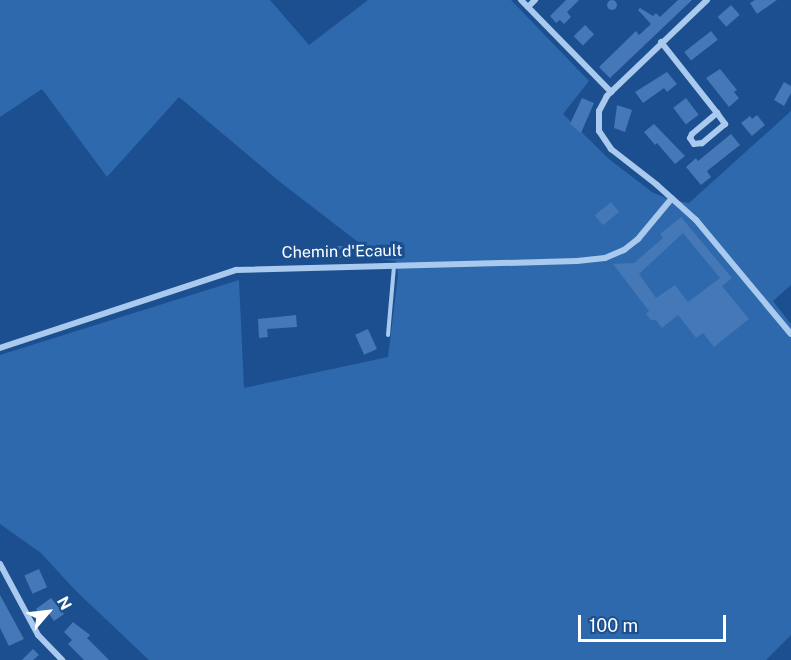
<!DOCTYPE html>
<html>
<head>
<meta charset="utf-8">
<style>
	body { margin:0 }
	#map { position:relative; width:791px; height:660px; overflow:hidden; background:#1b4f8f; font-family:"Public Sans",sans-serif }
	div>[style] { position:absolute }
	.green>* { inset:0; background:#2e69ad }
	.building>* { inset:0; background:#4478b7; transform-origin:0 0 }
	.round { border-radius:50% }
	.lane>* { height:4px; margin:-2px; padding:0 2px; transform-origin:2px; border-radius:2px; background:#a9c9ee }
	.street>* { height:6px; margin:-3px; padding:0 3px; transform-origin:3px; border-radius:3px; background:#a9c9ee }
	span { translate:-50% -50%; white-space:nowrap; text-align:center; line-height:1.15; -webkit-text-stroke:6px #1b4f8f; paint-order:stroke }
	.street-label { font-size:16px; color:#fff }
	.north { position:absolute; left:18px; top:582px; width:60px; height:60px; -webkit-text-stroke:4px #1b4f8f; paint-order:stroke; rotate:62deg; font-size:16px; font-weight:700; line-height:24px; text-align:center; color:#fff }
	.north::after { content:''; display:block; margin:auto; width:21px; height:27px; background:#fff; clip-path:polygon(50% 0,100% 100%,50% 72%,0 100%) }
	.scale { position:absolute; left:578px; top:615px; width:148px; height:27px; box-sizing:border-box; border:3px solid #fff; border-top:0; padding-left:8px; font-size:18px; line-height:21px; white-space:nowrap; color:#fff; -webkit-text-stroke:4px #1b4f8f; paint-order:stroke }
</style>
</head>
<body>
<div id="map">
	<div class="green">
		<i style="clip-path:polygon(0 0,270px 0,309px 45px,368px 0,511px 0,589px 81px,563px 114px,609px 159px,652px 192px,670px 200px,689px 203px,791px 111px,791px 285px,773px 301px,791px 324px,791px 635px,766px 660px,149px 660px,75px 590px,41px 553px,0 524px,0 355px,239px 280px,244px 388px,388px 357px,398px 275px,396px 261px,380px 259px,280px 182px,179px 97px,107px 177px,42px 89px,0 117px)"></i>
	</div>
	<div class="building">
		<i class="round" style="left:607px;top:0;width:10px;height:10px"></i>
		<i style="clip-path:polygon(566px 0,579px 0,567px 12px,571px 17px,564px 24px,560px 20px,556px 23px,550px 16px)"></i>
		<i style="clip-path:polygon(678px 0,692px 0,610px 78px,599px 67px,636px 31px,639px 35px,651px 24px,638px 10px,640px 8px,653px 16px,656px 13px,660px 17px)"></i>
		<i style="clip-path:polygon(755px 0,777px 0,757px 14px,750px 3px)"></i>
		<i style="left:731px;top:5px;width:13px;height:18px;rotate:48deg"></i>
		<i style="left:585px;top:25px;width:13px;height:16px;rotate:45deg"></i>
		<i style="left:711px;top:31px;width:11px;height:34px;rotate:52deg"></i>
		<i style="clip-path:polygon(720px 69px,737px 90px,734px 92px,739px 98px,729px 107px,706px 78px)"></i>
		<i style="clip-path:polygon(667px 72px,677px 84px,667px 92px,664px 88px,643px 103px,635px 92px)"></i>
		<i style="clip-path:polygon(784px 82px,791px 86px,791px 93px,784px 106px,774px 100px)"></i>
		<i style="clip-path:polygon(582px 98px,594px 103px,581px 133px,570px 124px)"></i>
		<i style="left:686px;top:98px;width:21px;height:16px;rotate:53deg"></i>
		<i style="clip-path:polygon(617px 105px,632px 110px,625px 132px,614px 128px)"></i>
		<i style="clip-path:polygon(757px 115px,765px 125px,752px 136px,741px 123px,750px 116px,752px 119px)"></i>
		<i style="clip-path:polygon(654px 124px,685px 156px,675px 164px,657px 143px,655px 145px,644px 132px)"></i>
		<i style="clip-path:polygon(731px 134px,740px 145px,707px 171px,711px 177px,701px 185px,686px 167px,696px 158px,698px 161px)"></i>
		<i style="left:611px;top:202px;width:13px;height:21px;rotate:51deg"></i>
		<i style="clip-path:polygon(evenodd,681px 217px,732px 278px,722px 286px,749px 319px,714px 347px,703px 333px,696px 338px,678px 315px,662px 328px,656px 320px,651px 320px,646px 314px,649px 311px,613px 264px,634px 263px,663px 238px,660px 234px,681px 217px,683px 233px,720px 278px,688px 302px,675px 285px,656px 298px,639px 274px,683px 233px)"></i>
		<i style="left:330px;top:246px;width:19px;height:12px"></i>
		<i style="clip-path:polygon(296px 315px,297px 327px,267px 329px,268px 337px,259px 338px,258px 319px)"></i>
		<i style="left:368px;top:329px;width:22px;height:14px;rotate:66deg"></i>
		<i style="left:39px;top:569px;width:20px;height:16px;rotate:66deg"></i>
		<i style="clip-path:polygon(0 595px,24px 639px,9px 646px,0 628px)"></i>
		<i style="clip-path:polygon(51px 598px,64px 614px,54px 621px,47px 611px,41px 616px,36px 609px)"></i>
		<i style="clip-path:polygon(73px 622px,90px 635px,87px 638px,109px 660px,84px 660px,68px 644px,72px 640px,64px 632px)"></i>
		<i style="clip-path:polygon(33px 649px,39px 655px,33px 660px,22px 660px)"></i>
	</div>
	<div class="lane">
		<i style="left:388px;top:335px;width:69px;rotate:-85deg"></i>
	</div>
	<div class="street">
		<i style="left:521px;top:0;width:129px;rotate:45.6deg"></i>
		<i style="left:707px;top:0;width:139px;rotate:136.2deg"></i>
		<i style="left:607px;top:96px;width:17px;rotate:118deg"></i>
		<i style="left:599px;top:111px;width:20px;rotate:90deg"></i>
		<i style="left:599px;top:131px;width:22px;rotate:56deg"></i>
		<i style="left:611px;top:149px;width:58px;rotate:38deg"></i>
		<i style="left:657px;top:185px;width:52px;rotate:41.9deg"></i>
		<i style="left:696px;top:220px;width:148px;rotate:50.2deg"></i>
		<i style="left:528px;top:7px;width:10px;rotate:-45deg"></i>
		<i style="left:661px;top:42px;width:90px;rotate:51.7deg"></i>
		<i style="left:717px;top:113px;width:14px;rotate:54deg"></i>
		<i style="left:725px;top:124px;width:30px;rotate:140deg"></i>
		<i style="left:702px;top:143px;width:8px;rotate:173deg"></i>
		<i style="left:694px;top:144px;width:7px;rotate:-124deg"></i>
		<i style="left:690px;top:138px;width:4px;rotate:-63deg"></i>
		<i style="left:692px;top:134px;width:33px;rotate:-40deg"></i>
		<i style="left:0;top:348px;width:249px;rotate:-18.3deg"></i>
		<i style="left:236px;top:270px;width:341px;rotate:-1.5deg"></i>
		<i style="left:577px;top:261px;width:28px;rotate:-6deg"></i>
		<i style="left:605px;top:258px;width:21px;rotate:-23deg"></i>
		<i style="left:624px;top:250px;width:18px;rotate:-38deg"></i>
		<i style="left:638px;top:239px;width:53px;rotate:-50.3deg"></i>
		<i style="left:0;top:564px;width:81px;rotate:61.8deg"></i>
		<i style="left:38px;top:635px;width:35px;rotate:46deg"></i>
	</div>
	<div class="street-label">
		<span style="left:342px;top:252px;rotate:-1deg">Chemin d'Ecault</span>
	</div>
	<div class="north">N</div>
	<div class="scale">100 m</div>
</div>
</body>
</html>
